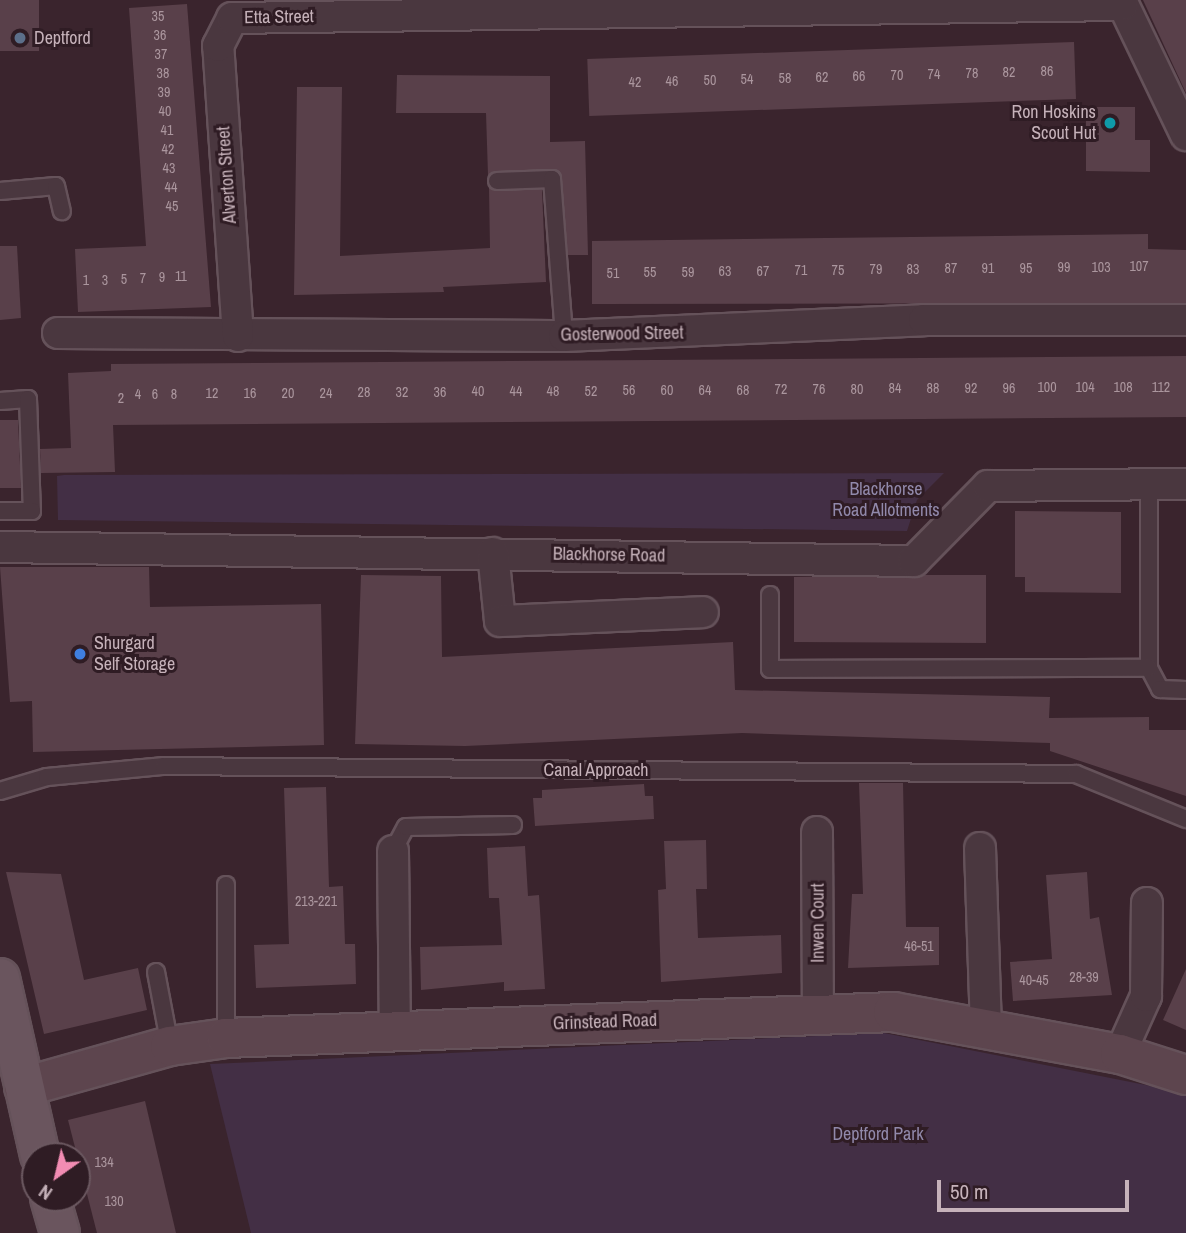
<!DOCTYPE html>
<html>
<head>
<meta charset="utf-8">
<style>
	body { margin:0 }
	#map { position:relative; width:1186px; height:1233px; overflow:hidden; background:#3a242d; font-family:"Archivo Narrow",sans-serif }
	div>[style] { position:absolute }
	.green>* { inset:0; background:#432f45 }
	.building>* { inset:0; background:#59404a; transform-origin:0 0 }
	.roads { filter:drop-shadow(2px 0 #65525a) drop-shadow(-2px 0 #65525a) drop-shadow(0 2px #65525a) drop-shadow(0 -2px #65525a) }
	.lane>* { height:16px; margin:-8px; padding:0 8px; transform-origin:8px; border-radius:8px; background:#4a373f }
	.street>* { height:30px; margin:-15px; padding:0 15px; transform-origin:15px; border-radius:15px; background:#4a373f }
	.secondary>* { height:38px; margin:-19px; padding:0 19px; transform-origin:19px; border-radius:19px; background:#5d454e }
	.primary>* { height:38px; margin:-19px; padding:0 19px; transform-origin:19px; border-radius:19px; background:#6a555e }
	.dots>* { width:19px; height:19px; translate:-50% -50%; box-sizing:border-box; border:4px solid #2f1c24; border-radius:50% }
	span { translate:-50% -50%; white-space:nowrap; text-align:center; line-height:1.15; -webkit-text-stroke:6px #2f1c24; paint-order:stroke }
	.number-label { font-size:14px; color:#ab969e }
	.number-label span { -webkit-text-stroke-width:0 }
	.street-label { font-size:18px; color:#c6b2ba }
	.poi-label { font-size:18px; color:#c6b2ba }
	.left { translate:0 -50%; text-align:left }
	.right { translate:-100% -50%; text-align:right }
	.park-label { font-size:18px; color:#9189ab }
	.north { position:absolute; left:21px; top:1142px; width:70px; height:70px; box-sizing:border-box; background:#2f1c24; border:2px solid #6b5860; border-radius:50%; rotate:214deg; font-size:19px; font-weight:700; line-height:28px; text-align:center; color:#c6b2ba }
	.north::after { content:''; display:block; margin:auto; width:24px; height:32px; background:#f28cb3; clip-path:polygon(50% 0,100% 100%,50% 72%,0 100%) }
	.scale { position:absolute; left:937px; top:1180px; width:192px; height:32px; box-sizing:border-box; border:4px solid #c6b2ba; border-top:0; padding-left:9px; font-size:21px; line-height:24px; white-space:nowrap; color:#c6b2ba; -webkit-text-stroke:5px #2f1c24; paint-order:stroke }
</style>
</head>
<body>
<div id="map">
	<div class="green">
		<i style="clip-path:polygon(944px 473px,917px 500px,907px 531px,58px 520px,57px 476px,64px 475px)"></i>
		<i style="clip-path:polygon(884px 1033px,1186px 1093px,1186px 1233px,251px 1233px,210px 1064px)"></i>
	</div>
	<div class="building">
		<i style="left:0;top:0;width:39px;height:51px"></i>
		<i style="clip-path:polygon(1143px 0,1186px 0,1186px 93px)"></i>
		<i style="clip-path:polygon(187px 4px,211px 307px,78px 312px,75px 249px,146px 246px,129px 8px)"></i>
		<i style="left:1074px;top:42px;width:57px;height:487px;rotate:88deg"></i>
		<i style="clip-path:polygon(397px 75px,550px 76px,550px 142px,585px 141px,588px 255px,568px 255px,560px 173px,488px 175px,486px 113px,396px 113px)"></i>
		<i style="clip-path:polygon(297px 87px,342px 87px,340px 256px,490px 248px,489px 187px,542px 190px,546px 282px,443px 287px,444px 292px,294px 295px)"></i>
		<i style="clip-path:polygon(1086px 107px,1135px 107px,1135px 140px,1150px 140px,1150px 172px,1086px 171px)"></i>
		<i style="clip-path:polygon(1148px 234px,1148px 249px,1186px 250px,1186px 303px,592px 304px,592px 241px)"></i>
		<i style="clip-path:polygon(0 246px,17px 246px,21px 318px,0 320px)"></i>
		<i style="clip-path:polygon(1186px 356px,1186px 417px,113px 425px,115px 472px,41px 473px,40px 449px,71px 448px,68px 373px,111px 371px,111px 364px)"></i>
		<i style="clip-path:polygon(0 420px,18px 420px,21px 488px,0 488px)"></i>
		<i style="clip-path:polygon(1015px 511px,1121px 512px,1121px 593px,1025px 592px,1025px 577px,1015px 577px)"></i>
		<i style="clip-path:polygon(0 567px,149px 567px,150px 607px,321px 604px,324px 745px,33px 752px,32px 701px,10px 702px)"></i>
		<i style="clip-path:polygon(361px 575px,441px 576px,442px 657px,733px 642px,735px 690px,1050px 697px,1049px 718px,1149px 717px,1149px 730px,1186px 730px,1186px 796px,1050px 751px,1050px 743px,742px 733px,465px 746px,355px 744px)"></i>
		<i style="clip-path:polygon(925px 575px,986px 575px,986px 643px,794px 642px,794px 577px)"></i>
		<i style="clip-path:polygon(859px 783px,903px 783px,906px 927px,939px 927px,939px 965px,848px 968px,852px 894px,863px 894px)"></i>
		<i style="clip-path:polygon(644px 784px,645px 796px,653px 796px,654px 819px,535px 826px,533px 798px,542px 798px,542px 790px)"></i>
		<i style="clip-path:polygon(326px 787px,329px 887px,343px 886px,345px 944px,355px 944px,356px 984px,256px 988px,254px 945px,289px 944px,284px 788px)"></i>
		<i style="clip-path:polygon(706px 840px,707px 889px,696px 889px,698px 938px,781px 935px,782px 973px,661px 982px,658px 890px,666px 889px,664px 841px)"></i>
		<i style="clip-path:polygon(525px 846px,528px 896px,539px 895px,545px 989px,504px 991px,504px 982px,421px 990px,420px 947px,502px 945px,499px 898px,489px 898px,487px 848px)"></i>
		<i style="clip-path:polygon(6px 872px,61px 874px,84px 980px,138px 968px,147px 1010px,44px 1034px)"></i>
		<i style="clip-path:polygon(1087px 872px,1090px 919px,1099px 917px,1112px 995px,1013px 1001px,1010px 962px,1052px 959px,1046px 875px)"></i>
		<i style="clip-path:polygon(1186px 969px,1186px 1030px,1163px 1020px)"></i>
		<i style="clip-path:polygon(145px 1101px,176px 1233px,97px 1233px,68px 1120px)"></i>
	</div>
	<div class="roads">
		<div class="lane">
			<i style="left:497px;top:181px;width:55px;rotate:-2.1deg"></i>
			<i style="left:552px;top:179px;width:157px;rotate:85.6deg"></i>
			<i style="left:0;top:191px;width:56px;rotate:-5.1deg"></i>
			<i style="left:56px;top:186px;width:26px;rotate:77deg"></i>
			<i style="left:0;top:401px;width:28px;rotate:-4deg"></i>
			<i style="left:28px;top:399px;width:112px;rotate:88deg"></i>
			<i style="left:32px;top:511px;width:32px;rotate:180deg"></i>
			<i style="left:1149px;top:484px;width:184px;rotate:90deg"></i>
			<i style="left:1149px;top:668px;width:24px;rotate:62deg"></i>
			<i style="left:1160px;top:689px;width:26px;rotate:2deg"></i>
			<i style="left:770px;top:595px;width:74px;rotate:90deg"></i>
			<i style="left:770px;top:669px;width:379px;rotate:-0.2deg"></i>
			<i style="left:0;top:791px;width:49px;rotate:-16.6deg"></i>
			<i style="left:47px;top:777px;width:118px;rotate:-5.4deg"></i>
			<i style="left:164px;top:766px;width:912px;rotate:0.5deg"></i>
			<i style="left:1076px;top:774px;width:119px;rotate:22.2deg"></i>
			<i style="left:393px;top:851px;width:27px;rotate:-62deg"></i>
			<i style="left:406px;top:827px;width:107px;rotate:-1.1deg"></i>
			<i style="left:156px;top:972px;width:75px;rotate:79.3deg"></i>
			<i style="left:226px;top:1038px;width:153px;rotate:-90deg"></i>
		</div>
		<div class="street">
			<i style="left:1121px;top:0;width:150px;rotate:64.3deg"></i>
			<i style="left:58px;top:333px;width:506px;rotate:0.34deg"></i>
			<i style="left:564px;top:336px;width:360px;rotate:-2.5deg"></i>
			<i style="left:924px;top:320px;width:262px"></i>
			<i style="left:238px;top:336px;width:291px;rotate:-93.9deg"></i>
			<i style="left:218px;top:46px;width:31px;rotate:-63deg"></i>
			<i style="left:232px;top:18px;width:891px;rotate:-0.84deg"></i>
			<i style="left:0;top:547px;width:914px;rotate:0.88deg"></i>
			<i style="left:914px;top:561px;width:105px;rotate:-45.4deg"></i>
			<i style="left:988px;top:486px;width:198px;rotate:-0.6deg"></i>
			<i style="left:493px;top:553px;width:68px;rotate:84.1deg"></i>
			<i style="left:500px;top:621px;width:203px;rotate:-2.5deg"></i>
			<i style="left:817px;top:832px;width:182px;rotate:89.7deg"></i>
			<i style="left:980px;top:848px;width:180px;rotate:88.1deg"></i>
			<i style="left:393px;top:851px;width:179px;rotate:89.4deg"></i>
			<i style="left:1120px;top:1054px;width:64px;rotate:-65.9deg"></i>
			<i style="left:1146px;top:996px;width:93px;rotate:-89.4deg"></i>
		</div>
		<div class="secondary">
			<i style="left:24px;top:1087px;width:152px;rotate:-15.7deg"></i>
			<i style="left:170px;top:1046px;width:57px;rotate:-8.1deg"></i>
			<i style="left:226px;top:1038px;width:668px;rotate:-2.23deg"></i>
			<i style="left:893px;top:1012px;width:231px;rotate:10.5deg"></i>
			<i style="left:1120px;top:1054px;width:69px;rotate:17.7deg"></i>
		</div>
		<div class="primary">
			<i style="left:0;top:978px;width:182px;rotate:77.3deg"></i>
			<i style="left:50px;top:1198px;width:36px;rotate:74deg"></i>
		</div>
	</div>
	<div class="dots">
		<i style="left:20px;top:38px;background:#5c6f8a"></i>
		<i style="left:1110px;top:123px;background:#0f9aa8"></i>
		<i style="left:80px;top:654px;background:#3f7fe0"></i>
	</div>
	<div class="number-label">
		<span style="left:158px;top:16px">35</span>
		<span style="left:160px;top:35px">36</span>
		<span style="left:161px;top:54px">37</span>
		<span style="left:1047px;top:71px">86</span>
		<span style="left:1009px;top:72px">82</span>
		<span style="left:163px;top:73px">38</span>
		<span style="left:972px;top:73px">78</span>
		<span style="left:934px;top:74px">74</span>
		<span style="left:897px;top:75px">70</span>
		<span style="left:859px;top:76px">66</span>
		<span style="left:822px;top:77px">62</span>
		<span style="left:785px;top:78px">58</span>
		<span style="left:747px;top:79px">54</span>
		<span style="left:710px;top:80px">50</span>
		<span style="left:672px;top:81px">46</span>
		<span style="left:635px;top:82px">42</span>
		<span style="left:164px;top:92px">39</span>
		<span style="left:165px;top:111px">40</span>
		<span style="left:167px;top:130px">41</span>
		<span style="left:168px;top:149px">42</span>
		<span style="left:169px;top:168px">43</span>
		<span style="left:171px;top:187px">44</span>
		<span style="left:172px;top:206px">45</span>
		<span style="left:1139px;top:266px">107</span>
		<span style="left:1064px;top:267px">99</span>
		<span style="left:1101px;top:267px">103</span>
		<span style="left:951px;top:268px">87</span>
		<span style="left:988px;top:268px">91</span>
		<span style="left:1026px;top:268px">95</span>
		<span style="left:876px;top:269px">79</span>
		<span style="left:913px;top:269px">83</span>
		<span style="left:801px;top:270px">71</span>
		<span style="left:838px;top:270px">75</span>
		<span style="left:725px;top:271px">63</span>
		<span style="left:763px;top:271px">67</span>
		<span style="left:650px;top:272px">55</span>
		<span style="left:688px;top:272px">59</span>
		<span style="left:613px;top:273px">51</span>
		<span style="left:181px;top:276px">11</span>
		<span style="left:162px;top:277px">9</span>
		<span style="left:143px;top:278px">7</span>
		<span style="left:124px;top:279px">5</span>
		<span style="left:86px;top:280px">1</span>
		<span style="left:105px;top:280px">3</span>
		<span style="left:1047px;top:387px">100</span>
		<span style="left:1085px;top:387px">104</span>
		<span style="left:1123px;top:387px">108</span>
		<span style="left:1161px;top:387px">112</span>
		<span style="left:895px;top:388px">84</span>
		<span style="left:933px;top:388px">88</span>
		<span style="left:971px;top:388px">92</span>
		<span style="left:1009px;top:388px">96</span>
		<span style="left:781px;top:389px">72</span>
		<span style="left:819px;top:389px">76</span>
		<span style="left:857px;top:389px">80</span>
		<span style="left:629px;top:390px">56</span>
		<span style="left:667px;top:390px">60</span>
		<span style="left:705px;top:390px">64</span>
		<span style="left:743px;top:390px">68</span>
		<span style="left:478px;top:391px">40</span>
		<span style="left:516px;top:391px">44</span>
		<span style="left:553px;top:391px">48</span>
		<span style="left:591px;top:391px">52</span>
		<span style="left:364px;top:392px">28</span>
		<span style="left:402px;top:392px">32</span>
		<span style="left:440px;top:392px">36</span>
		<span style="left:212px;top:393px">12</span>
		<span style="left:250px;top:393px">16</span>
		<span style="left:288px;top:393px">20</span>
		<span style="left:326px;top:393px">24</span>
		<span style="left:138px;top:394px">4</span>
		<span style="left:155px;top:394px">6</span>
		<span style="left:174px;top:394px">8</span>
		<span style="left:121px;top:398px">2</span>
		<span style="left:316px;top:901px">213-221</span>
		<span style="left:919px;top:946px">46-51</span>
		<span style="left:1084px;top:977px">28-39</span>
		<span style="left:1034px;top:980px">40-45</span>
		<span style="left:104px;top:1162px">134</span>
		<span style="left:114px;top:1201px">130</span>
	</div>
	<div class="street-label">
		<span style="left:279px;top:17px;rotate:-1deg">Etta Street</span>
		<span style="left:227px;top:175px;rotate:-94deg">Alverton Street</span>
		<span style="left:622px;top:334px;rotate:-1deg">Gosterwood Street</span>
		<span style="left:609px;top:555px;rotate:1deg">Blackhorse Road</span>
		<span style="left:596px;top:770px">Canal Approach</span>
		<span style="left:818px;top:923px;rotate:-90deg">Inwen Court</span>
		<span style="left:605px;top:1022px;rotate:-2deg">Grinstead Road</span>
	</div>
	<div class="poi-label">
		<span class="left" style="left:34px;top:38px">Deptford</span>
		<span class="right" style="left:1096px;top:123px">Ron Hoskins<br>Scout Hut</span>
		<span class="left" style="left:94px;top:654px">Shurgard<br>Self Storage</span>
	</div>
	<div class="park-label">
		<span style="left:886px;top:500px">Blackhorse<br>Road Allotments</span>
		<span style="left:878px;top:1134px">Deptford Park</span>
	</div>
	<div class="north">N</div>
	<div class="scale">50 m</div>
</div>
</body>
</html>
